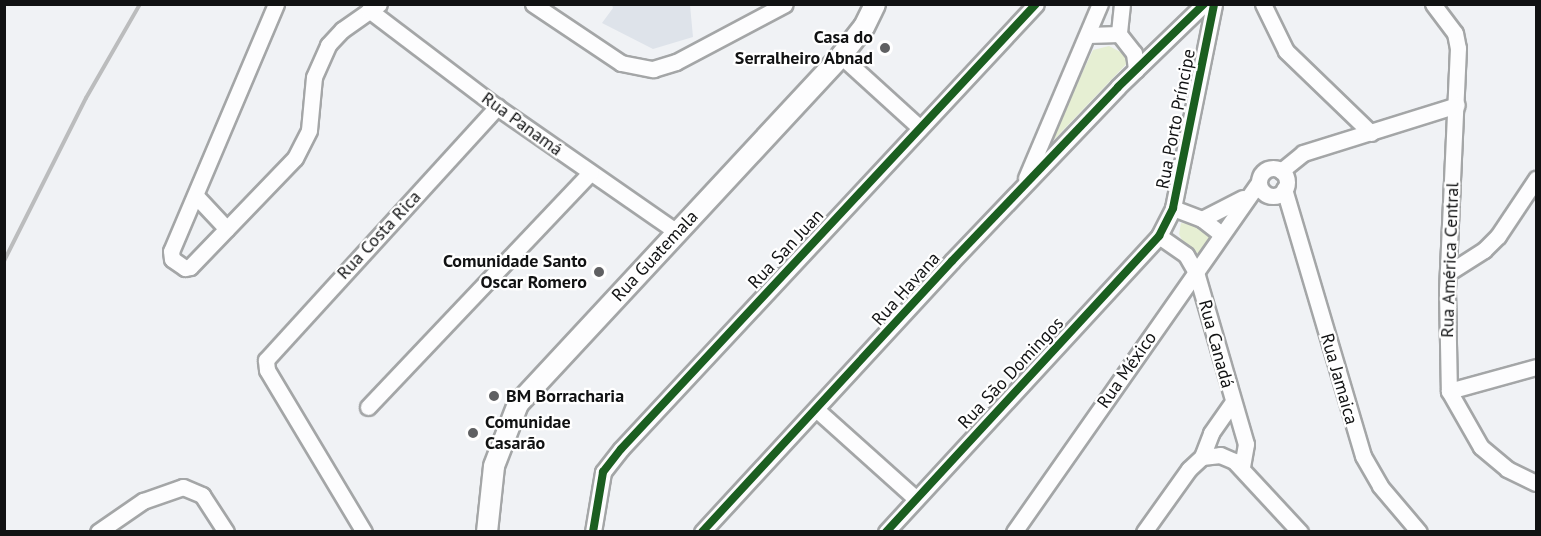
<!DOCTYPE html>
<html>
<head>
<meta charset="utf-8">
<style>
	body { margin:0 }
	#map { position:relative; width:1541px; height:536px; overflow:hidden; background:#f0f2f5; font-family:"PT Sans",sans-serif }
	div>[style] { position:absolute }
	.built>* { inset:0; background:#dee3ea }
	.green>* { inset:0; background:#e6efd3 }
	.roads { filter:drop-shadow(2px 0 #a4a6a7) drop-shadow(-2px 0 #a4a6a7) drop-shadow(0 2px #a4a6a7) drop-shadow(0 -2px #a4a6a7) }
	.minor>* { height:15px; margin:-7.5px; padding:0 7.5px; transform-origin:7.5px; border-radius:7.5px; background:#fdfdfe }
	.minor>.ring { margin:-7.5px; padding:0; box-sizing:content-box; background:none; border:15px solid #fdfdfe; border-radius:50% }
	.major>* { height:20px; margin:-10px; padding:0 10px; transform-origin:10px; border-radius:10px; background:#fdfdfe }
	.rail>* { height:4px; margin:-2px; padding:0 2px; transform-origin:2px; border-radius:2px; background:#bbbcbd }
	.cycleway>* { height:8px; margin:-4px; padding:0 4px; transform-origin:4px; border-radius:4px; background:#1b5e20 }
	.dots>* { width:16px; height:16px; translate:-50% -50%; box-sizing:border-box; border:3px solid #fff; border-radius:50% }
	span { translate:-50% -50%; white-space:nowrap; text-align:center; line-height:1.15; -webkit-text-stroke:4.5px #fff; paint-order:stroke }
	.poi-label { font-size:18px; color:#111213; font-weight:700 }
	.right { translate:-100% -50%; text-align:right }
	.left { translate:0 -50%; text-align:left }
	.street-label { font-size:18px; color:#111213 }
	.frame { position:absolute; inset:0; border:6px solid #111213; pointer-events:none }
</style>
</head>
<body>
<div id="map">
	<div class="built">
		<i style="clip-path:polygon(612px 5px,690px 5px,693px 37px,653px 49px,602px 23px,613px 8px)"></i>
	</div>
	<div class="green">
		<i style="clip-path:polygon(1109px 46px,1132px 58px,1047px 147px,1093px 50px)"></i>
		<i style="clip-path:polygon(1181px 223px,1206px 226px,1213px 233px,1204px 249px,1196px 254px,1185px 246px,1179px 234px)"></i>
	</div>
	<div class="roads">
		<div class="minor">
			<i style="left:276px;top:4px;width:268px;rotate:113deg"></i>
			<i style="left:171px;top:251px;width:8px;rotate:83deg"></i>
			<i style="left:172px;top:259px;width:16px;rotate:35deg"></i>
			<i style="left:185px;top:268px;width:5px;rotate:-11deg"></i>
			<i style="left:190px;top:267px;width:151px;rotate:-46.1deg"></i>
			<i style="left:295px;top:158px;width:31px;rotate:-63deg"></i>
			<i style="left:309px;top:130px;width:53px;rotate:-84.6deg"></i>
			<i style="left:314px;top:77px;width:35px;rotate:-66deg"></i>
			<i style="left:328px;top:45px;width:21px;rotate:-47deg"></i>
			<i style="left:342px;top:30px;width:45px;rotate:-35.1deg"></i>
			<i style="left:533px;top:4px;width:106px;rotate:33.8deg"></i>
			<i style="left:621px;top:63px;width:33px;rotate:11deg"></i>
			<i style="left:653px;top:69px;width:24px;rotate:-17deg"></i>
			<i style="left:676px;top:62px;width:123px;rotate:-28deg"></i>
			<i style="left:1122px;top:4px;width:30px;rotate:96deg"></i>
			<i style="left:1119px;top:34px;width:24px;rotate:52deg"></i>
			<i style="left:1134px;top:53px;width:17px;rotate:83deg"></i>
			<i style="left:1263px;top:4px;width:52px;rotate:63.9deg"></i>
			<i style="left:1286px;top:51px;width:118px;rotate:44deg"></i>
			<i style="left:1433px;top:4px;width:36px;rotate:53deg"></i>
			<i style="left:1455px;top:33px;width:15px;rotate:79deg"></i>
			<i style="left:1458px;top:48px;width:243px;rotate:92.6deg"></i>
			<i style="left:1447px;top:291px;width:100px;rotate:88.9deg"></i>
			<i style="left:1449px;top:391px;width:64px;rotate:60.3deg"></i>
			<i style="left:1481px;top:447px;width:34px;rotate:40deg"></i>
			<i style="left:1507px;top:469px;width:32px;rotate:26deg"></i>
			<i style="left:369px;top:10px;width:161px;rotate:37.2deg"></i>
			<i style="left:497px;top:107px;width:221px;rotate:34.8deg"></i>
			<i style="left:1088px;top:35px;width:31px;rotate:-2deg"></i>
			<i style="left:841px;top:56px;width:105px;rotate:42.3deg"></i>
			<i class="ring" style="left:1259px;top:168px;width:13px;height:13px"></i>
			<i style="left:1281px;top:171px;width:28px;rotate:-39deg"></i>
			<i style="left:1303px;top:153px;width:161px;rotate:-17.3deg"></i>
			<i style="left:1026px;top:178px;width:189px;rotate:-67deg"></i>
			<i style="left:1284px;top:189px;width:278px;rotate:73.5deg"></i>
			<i style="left:1363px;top:456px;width:34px;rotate:60deg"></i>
			<i style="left:1380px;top:486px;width:60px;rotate:49.7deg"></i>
			<i style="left:196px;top:196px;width:45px;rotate:46.8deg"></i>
			<i style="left:1173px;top:208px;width:31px;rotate:21deg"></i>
			<i style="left:1202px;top:219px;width:24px;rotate:38deg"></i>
			<i style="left:1202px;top:219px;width:46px;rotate:-27.1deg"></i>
			<i style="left:1159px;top:236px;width:33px;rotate:35deg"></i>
			<i style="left:1186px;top:255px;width:20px;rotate:60deg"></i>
			<i style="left:1196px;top:272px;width:179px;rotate:73.8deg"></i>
			<i style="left:1246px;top:444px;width:23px;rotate:100deg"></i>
			<i style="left:1448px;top:273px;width:43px;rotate:-32.6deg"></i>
			<i style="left:1484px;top:250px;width:20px;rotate:-45deg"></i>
			<i style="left:1498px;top:236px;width:69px;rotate:-56.3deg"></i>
			<i style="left:1449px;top:391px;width:90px;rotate:-15.4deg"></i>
			<i style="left:368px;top:407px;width:323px;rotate:-46.5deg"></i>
			<i style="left:817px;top:410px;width:132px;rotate:41.9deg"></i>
			<i style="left:1202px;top:457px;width:18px;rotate:-6deg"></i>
			<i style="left:1220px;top:455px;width:15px;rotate:23deg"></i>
			<i style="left:1234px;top:461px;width:97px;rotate:47.1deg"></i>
			<i style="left:98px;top:532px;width:55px;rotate:-34.6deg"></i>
			<i style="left:143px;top:501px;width:42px;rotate:-19.3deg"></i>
			<i style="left:183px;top:487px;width:21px;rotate:23deg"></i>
			<i style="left:202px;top:495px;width:44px;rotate:57deg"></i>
			<i style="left:364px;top:532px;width:189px;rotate:-120.9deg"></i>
			<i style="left:267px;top:370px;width:10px;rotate:-96deg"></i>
			<i style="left:266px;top:360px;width:343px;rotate:-47.6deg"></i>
			<i style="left:593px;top:532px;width:61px;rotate:-80.5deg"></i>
			<i style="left:603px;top:472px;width:29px;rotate:-52deg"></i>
			<i style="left:621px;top:449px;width:608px;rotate:-47deg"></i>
			<i style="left:702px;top:532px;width:369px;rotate:-47.3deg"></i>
			<i style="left:952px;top:261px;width:240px;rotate:-46.3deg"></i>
			<i style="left:1118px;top:87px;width:120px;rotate:-44deg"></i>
			<i style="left:886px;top:532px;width:403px;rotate:-47.3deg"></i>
			<i style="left:1159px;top:236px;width:31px;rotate:-63deg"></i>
			<i style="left:1173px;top:208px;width:208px;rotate:-78.6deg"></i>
			<i style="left:1014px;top:532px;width:427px;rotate:-55deg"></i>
			<i style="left:1144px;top:532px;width:77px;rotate:-54.5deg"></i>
			<i style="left:1189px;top:469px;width:18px;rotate:-43deg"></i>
			<i style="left:1202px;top:457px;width:26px;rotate:-69deg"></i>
			<i style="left:1211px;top:433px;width:37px;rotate:-55deg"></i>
		</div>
		<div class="major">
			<i style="left:487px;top:532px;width:66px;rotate:-83.9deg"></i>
			<i style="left:494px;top:466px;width:66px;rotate:-68.8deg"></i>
			<i style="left:518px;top:404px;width:475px;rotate:-47.1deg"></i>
			<i style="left:841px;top:56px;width:37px;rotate:-52deg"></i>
			<i style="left:864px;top:27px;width:25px;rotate:-64deg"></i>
		</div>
	</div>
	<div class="rail">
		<i style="left:4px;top:261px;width:182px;rotate:-63.3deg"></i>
		<i style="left:86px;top:98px;width:108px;rotate:-60.1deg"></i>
	</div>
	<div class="cycleway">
		<i style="left:593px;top:532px;width:61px;rotate:-80.5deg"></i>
		<i style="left:603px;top:472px;width:29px;rotate:-52deg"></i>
		<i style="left:621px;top:449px;width:608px;rotate:-47deg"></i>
		<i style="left:702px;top:532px;width:369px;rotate:-47.3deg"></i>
		<i style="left:952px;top:261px;width:240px;rotate:-46.3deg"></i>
		<i style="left:1118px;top:87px;width:120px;rotate:-44deg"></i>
		<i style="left:886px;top:532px;width:403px;rotate:-47.3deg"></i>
		<i style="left:1159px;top:236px;width:31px;rotate:-63deg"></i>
		<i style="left:1173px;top:208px;width:208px;rotate:-78.6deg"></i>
	</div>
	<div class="dots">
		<i style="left:885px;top:48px;background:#5f6062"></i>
		<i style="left:599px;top:272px;background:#5f6062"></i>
		<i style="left:494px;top:396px;background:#5f6062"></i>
		<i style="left:473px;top:433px;background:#5f6062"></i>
	</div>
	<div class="poi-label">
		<span class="right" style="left:873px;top:48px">Casa do<br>Serralheiro Abnad</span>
		<span class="right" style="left:587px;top:272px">Comunidade Santo<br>Oscar Romero</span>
		<span class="left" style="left:506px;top:396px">BM Borracharia</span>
		<span class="left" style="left:485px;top:433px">Comunidae<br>Casarão</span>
	</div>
	<div class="street-label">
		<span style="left:1176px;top:119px;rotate:-79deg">Rua Porto Príncipe</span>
		<span style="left:522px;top:124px;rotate:36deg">Rua Panamá</span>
		<span style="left:379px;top:235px;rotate:-47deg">Rua Costa Rica</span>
		<span style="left:786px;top:249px;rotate:-47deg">Rua San Juan</span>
		<span style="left:655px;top:256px;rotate:-47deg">Rua Guatemala</span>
		<span style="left:1450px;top:260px;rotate:-88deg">Rua América Central</span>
		<span style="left:906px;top:289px;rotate:-48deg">Rua Havana</span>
		<span style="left:1216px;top:344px;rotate:75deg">Rua Canadá</span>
		<span style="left:1127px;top:370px;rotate:-55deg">Rua México</span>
		<span style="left:1011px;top:373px;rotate:-47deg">Rua São Domingos</span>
		<span style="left:1339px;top:379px;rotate:74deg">Rua Jamaica</span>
	</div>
	<div class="frame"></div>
</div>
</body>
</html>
